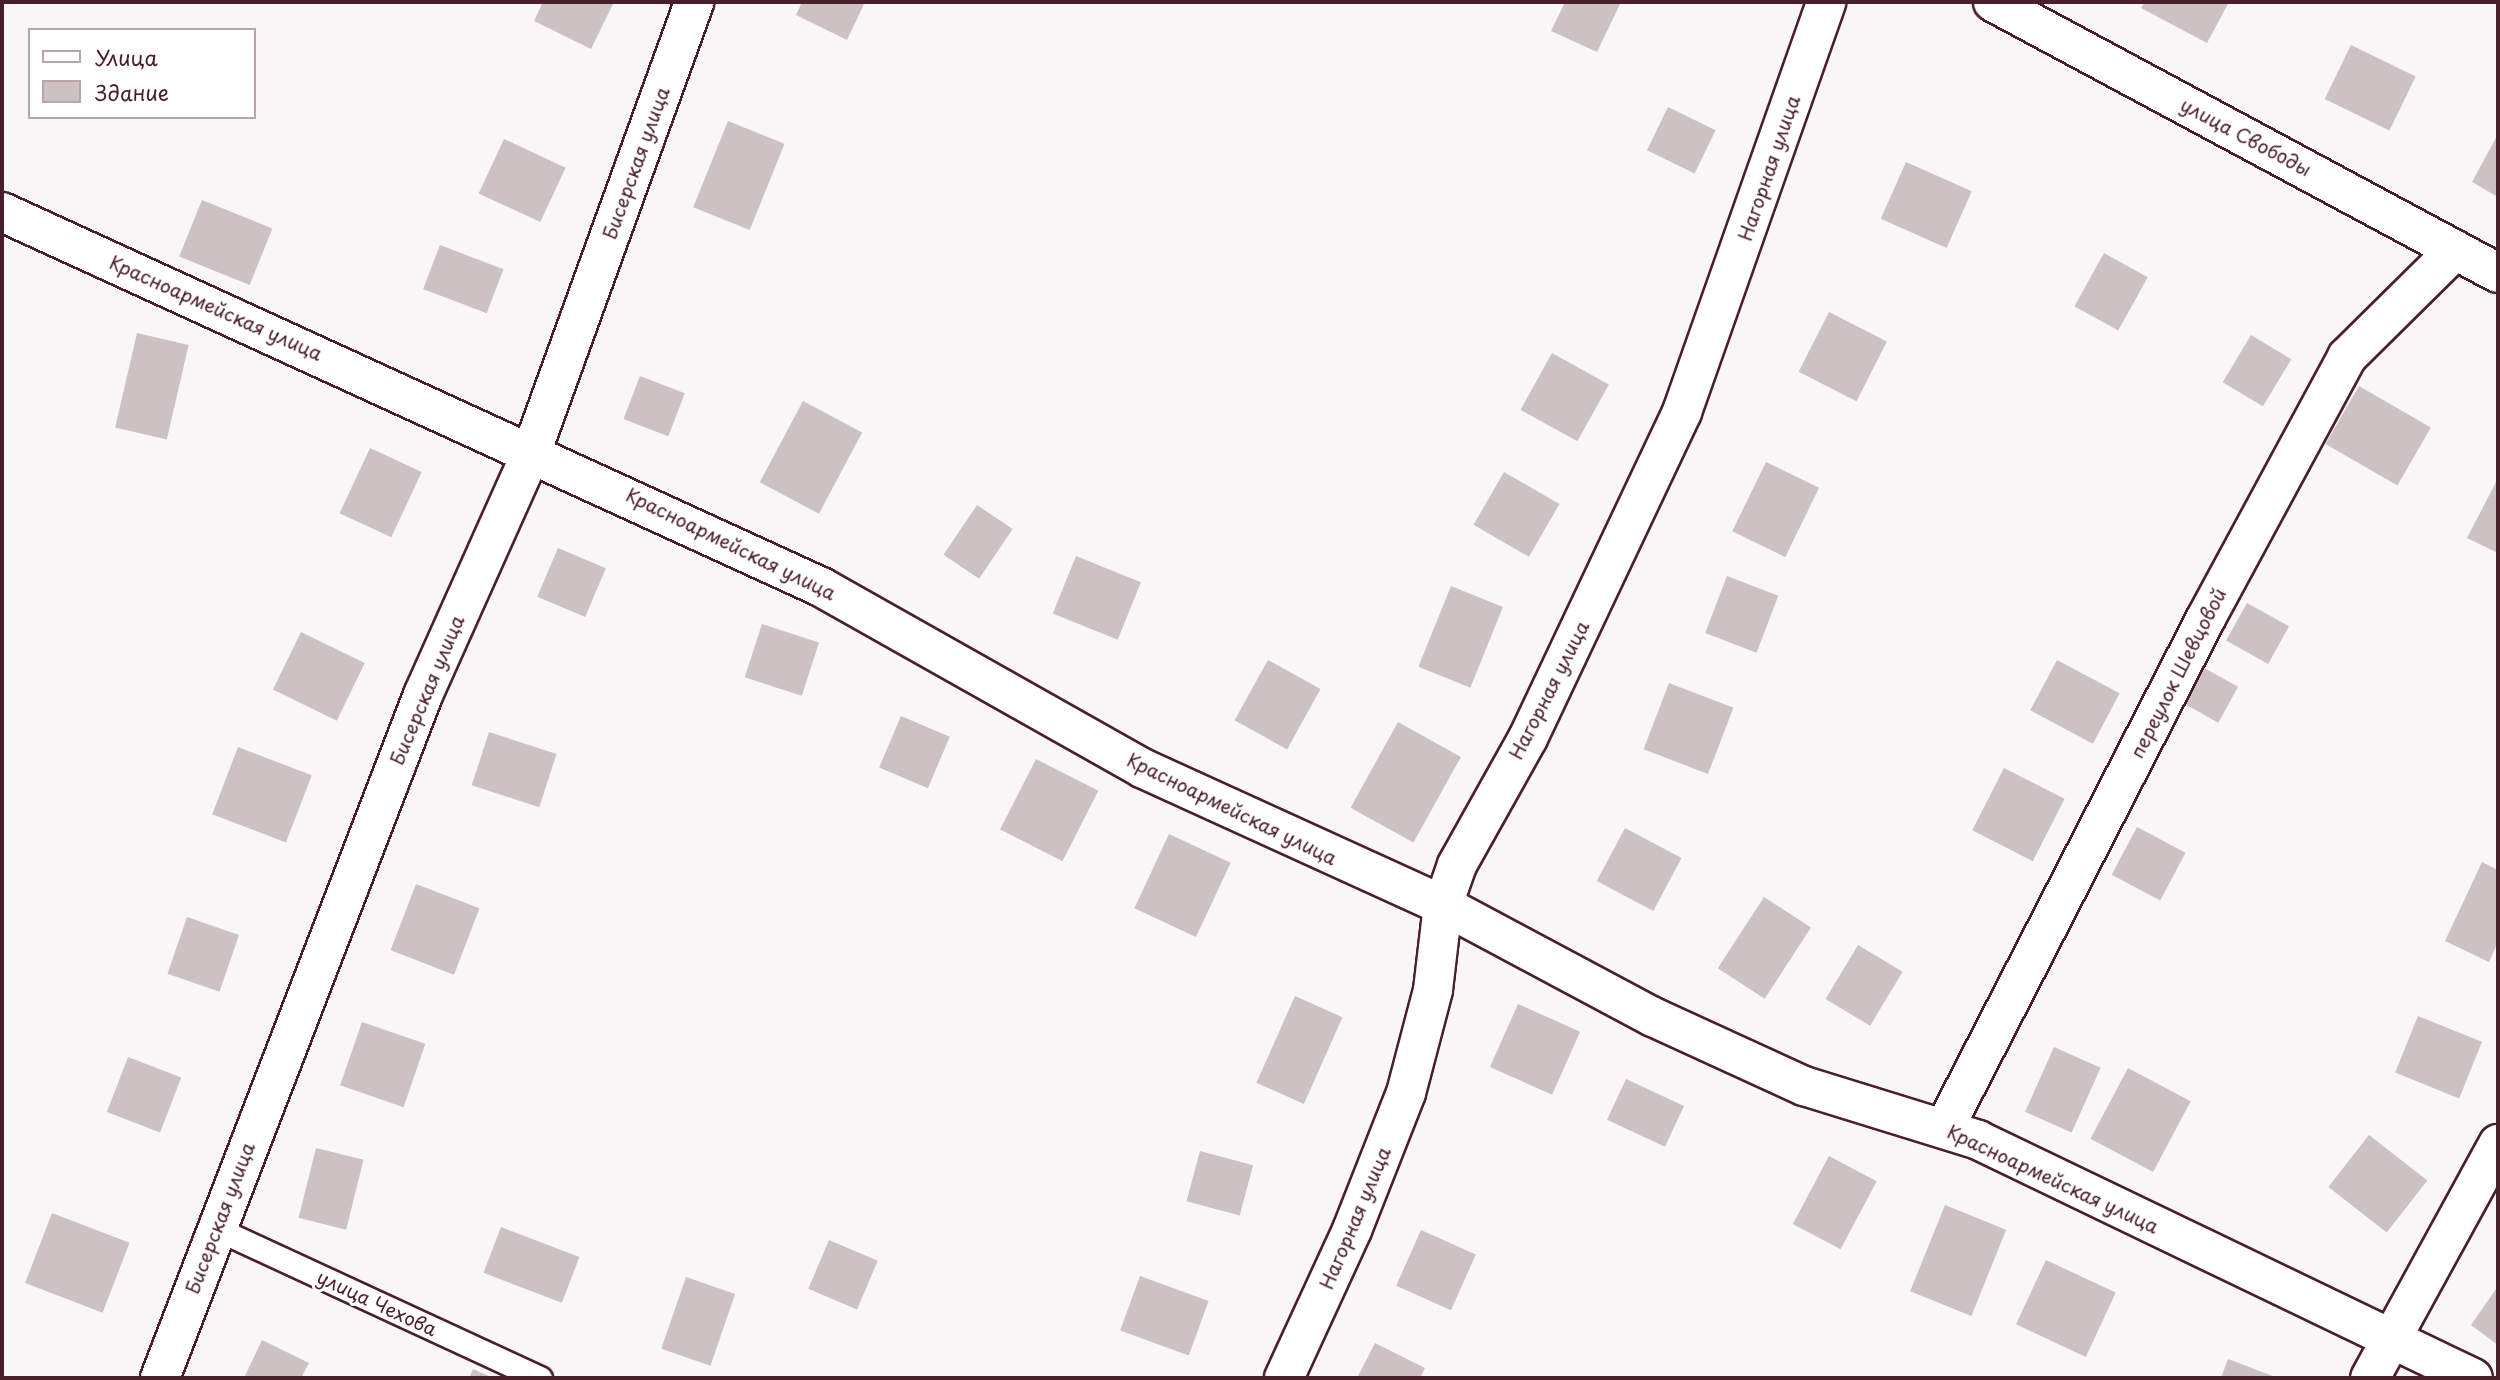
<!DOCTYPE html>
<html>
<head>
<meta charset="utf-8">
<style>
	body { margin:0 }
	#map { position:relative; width:2500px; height:1380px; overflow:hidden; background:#f8f6f7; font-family:"Playpen Sans",sans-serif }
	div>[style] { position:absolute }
	.building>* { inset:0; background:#cdc1c4; transform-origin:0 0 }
	.roads { filter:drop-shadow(2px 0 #4a1f2b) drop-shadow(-2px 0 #4a1f2b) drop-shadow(0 2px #4a1f2b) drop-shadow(0 -2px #4a1f2b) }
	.lane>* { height:23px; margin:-11.5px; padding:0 11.5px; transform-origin:11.5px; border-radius:11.5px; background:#fff }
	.street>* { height:38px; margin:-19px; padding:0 19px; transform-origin:19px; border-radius:19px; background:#fff }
	.secondary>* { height:38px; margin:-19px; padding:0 19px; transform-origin:19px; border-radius:19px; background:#fff }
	span { translate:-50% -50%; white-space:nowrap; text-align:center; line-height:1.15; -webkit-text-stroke:6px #fff; paint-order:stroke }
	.street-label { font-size:19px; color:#4a1f2b }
	.frame { position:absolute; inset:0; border:4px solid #4a1f2b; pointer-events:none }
	.legend { position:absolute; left:28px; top:28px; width:228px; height:91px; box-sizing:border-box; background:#fff; border:2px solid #b7a5aa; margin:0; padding:9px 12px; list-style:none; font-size:21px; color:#4a1f2b }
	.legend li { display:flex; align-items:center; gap:14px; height:35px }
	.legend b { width:35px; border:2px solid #b7a5aa }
</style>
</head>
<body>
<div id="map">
	<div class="building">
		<i style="clip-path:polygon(543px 2px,614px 2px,591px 49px,534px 21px)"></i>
		<i style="clip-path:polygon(802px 2px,865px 2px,847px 40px,796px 15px)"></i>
		<i style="clip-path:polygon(1565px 2px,1621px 2px,1597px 52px,1551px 31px)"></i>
		<i style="clip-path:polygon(2145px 2px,2229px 2px,2207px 43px,2141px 8px)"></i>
		<i style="left:2351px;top:45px;width:72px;height:60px;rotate:26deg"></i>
		<i style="left:1668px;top:107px;width:53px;height:48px;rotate:26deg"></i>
		<i style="left:728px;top:121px;width:61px;height:93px;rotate:22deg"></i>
		<i style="clip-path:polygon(2498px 134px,2498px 197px,2472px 182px)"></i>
		<i style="left:504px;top:139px;width:68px;height:60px;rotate:25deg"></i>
		<i style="left:1906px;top:162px;width:72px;height:62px;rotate:24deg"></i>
		<i style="left:202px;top:200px;width:76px;height:61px;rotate:22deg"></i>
		<i style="left:440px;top:245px;width:68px;height:47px;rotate:21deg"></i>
		<i style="left:2104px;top:253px;width:50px;height:61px;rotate:29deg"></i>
		<i style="left:1829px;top:312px;width:65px;height:67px;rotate:27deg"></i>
		<i style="left:137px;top:333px;width:53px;height:97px;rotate:13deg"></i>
		<i style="left:2251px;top:335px;width:47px;height:55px;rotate:31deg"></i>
		<i style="left:1552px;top:353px;width:65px;height:65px;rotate:29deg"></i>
		<i style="left:640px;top:376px;width:48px;height:46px;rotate:21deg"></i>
		<i style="left:2359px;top:386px;width:83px;height:67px;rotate:30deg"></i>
		<i style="left:803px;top:401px;width:67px;height:92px;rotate:28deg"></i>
		<i style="left:370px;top:448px;width:57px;height:72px;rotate:25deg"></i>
		<i style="left:1766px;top:462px;width:59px;height:77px;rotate:26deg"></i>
		<i style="left:1504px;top:472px;width:64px;height:61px;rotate:30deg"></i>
		<i style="clip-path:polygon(2496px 482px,2498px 484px,2498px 553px,2467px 538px)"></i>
		<i style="left:977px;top:505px;width:43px;height:60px;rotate:34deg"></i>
		<i style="left:558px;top:548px;width:52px;height:53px;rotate:23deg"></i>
		<i style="left:1076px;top:556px;width:70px;height:62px;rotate:22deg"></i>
		<i style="left:1727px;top:576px;width:55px;height:61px;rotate:21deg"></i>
		<i style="left:1451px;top:586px;width:56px;height:87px;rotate:22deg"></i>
		<i style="left:2247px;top:603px;width:48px;height:43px;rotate:29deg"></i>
		<i style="left:762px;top:624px;width:60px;height:56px;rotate:18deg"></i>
		<i style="left:301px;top:632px;width:71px;height:64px;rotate:26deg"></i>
		<i style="left:1268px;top:660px;width:60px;height:69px;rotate:29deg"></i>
		<i style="left:2057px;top:660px;width:71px;height:57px;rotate:28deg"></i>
		<i style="left:2197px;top:664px;width:47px;height:41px;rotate:29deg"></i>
		<i style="left:1669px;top:683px;width:69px;height:71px;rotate:21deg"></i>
		<i style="left:901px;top:716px;width:53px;height:56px;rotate:23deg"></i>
		<i style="left:1398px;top:722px;width:72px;height:98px;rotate:29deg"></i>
		<i style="left:489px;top:732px;width:71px;height:56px;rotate:18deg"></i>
		<i style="left:238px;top:747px;width:79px;height:72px;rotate:21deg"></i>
		<i style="left:1036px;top:759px;width:70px;height:79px;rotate:27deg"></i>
		<i style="left:2004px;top:768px;width:68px;height:70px;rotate:27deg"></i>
		<i style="left:2137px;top:827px;width:55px;height:54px;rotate:28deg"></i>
		<i style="left:1625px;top:828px;width:64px;height:60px;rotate:28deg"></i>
		<i style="left:1169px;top:834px;width:68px;height:82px;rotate:25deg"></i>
		<i style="clip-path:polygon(2482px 862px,2498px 870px,2498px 942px,2489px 962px,2445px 941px)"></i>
		<i style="left:416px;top:884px;width:68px;height:71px;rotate:21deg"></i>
		<i style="left:1764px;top:897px;width:56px;height:85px;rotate:33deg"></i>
		<i style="left:187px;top:917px;width:55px;height:60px;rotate:19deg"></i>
		<i style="left:1858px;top:945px;width:52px;height:63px;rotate:31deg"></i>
		<i style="left:1295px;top:996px;width:52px;height:95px;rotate:24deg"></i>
		<i style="left:1518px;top:1004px;width:68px;height:69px;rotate:24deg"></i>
		<i style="left:2418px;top:1016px;width:69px;height:61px;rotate:22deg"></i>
		<i style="left:362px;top:1022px;width:67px;height:67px;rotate:19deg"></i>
		<i style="left:2054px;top:1047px;width:51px;height:71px;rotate:24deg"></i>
		<i style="left:128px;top:1057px;width:57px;height:59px;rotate:21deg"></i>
		<i style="left:2128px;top:1068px;width:71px;height:80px;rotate:28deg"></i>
		<i style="left:1626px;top:1079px;width:64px;height:45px;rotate:25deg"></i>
		<i style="left:2369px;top:1135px;width:74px;height:66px;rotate:38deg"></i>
		<i style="left:316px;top:1148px;width:49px;height:72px;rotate:14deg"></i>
		<i style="left:1200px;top:1151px;width:55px;height:52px;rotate:15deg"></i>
		<i style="left:1829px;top:1156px;width:54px;height:77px;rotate:28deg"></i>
		<i style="left:1945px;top:1205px;width:66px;height:93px;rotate:22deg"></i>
		<i style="left:52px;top:1213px;width:83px;height:75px;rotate:21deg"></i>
		<i style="left:501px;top:1227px;width:84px;height:49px;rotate:21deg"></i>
		<i style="left:1421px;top:1230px;width:60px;height:61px;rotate:24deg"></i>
		<i style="left:829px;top:1240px;width:53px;height:53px;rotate:23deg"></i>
		<i style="left:2046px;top:1260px;width:77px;height:71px;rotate:25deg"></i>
		<i style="left:1140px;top:1276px;width:73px;height:58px;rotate:20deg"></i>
		<i style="left:686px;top:1277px;width:52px;height:76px;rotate:19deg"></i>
		<i style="clip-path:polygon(2498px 1286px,2498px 1345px,2471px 1325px)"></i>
		<i style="clip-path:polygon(262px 1340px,309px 1363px,301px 1378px,244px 1378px)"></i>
		<i style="clip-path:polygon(1375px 1343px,1425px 1368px,1420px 1378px,1357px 1378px)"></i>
		<i style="clip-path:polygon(2228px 1359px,2278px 1378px,2221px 1378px)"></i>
		<i style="clip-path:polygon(473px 1369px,493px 1378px,469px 1378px)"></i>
	</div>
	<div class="roads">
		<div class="lane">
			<i style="left:215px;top:1228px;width:358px;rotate:24.8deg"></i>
		</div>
		<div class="street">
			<i style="left:2px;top:212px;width:901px;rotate:24.6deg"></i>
			<i style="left:821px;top:587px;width:369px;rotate:29.4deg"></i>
			<i style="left:1142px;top:768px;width:331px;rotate:24.5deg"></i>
			<i style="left:1443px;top:905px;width:238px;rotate:28.1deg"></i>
			<i style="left:1653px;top:1017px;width:166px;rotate:24.6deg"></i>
			<i style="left:1804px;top:1086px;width:182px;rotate:17.2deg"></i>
			<i style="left:1978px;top:1140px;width:549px;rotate:25.68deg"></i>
			<i style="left:1945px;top:1127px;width:572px;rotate:-62.85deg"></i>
			<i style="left:2206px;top:618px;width:297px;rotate:-61.6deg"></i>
			<i style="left:2347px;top:357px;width:152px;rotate:-44.7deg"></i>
			<i style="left:160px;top:1378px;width:732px;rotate:-68.94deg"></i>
			<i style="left:423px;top:695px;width:262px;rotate:-65.9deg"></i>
			<i style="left:530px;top:456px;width:483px;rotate:-70.1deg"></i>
			<i style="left:1284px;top:1378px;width:163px;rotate:-65.3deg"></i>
			<i style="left:1352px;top:1230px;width:147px;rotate:-68.5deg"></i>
			<i style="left:1406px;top:1093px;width:106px;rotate:-75.3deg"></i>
			<i style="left:1433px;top:990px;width:86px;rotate:-83.3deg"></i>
			<i style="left:1443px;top:905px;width:42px;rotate:-70.7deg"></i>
			<i style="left:1457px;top:865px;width:145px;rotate:-60.8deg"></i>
			<i style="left:1528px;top:738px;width:361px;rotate:-64.7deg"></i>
			<i style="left:1682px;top:412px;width:435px;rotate:-70.6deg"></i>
			<i style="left:2370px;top:1378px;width:267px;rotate:-61.3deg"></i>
		</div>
		<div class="secondary">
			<i style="left:1993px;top:2px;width:573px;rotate:28.22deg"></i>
		</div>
	</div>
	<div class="street-label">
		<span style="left:2246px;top:137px;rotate:28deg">улица Свободы</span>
		<span style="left:636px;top:163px;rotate:-70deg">Бисерская улица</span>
		<span style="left:1769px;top:168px;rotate:-71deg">Нагорная улица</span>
		<span style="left:216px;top:308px;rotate:24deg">Красноармейская улица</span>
		<span style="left:731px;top:544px;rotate:26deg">Красноармейская улица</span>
		<span style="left:2178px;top:673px;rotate:-63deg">переулок Шевцовой</span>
		<span style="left:427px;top:690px;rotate:-67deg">Бисерская улица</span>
		<span style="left:1549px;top:690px;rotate:-63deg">Нагорная улица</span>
		<span style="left:1232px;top:809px;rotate:26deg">Красноармейская улица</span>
		<span style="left:2053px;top:1179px;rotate:25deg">Красноармейская улица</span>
		<span style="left:220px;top:1218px;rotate:-69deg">Бисерская улица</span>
		<span style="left:1355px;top:1218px;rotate:-67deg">Нагорная улица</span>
		<span style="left:377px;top:1303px;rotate:25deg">улица Чехова</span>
	</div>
	<div class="frame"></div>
	<ul class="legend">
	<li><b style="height:9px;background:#fff"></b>Улица</li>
	<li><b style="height:19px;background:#cdc1c4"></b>Здание</li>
	</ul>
</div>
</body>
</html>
